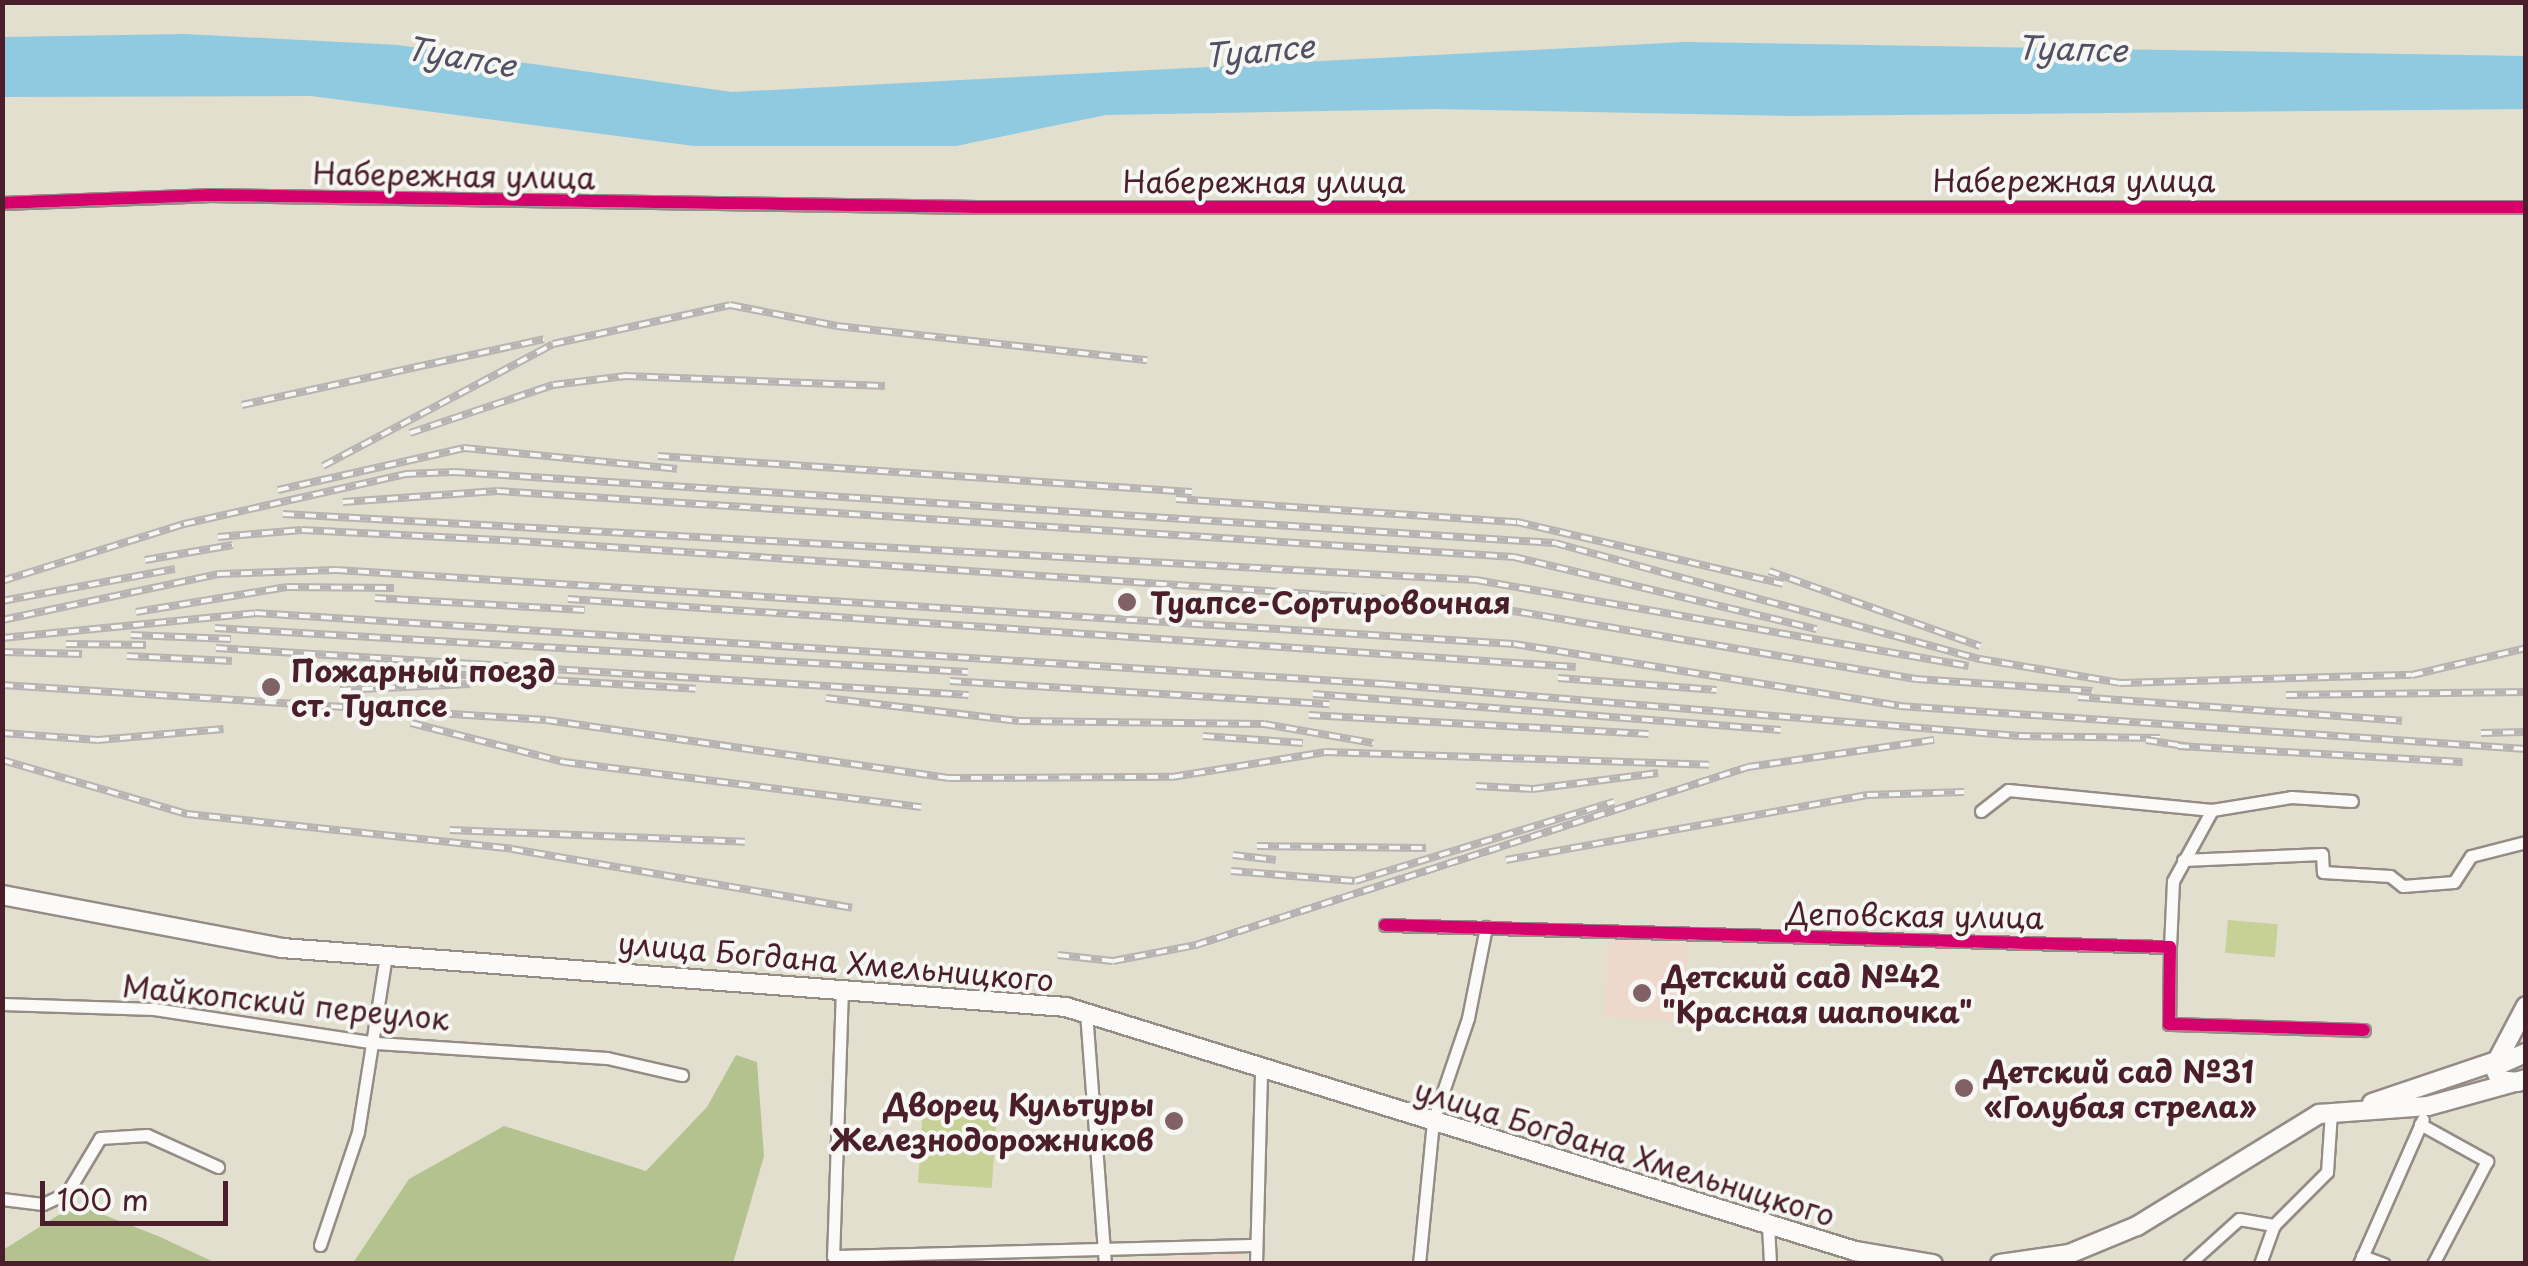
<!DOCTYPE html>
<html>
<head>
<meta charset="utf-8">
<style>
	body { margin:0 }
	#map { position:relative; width:2528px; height:1266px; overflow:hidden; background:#e3dfce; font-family:"Playpen Sans",sans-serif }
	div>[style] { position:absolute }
	.built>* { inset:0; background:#eed7cb; transform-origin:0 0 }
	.green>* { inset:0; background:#c7d096; transform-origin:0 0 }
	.forest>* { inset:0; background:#b3c28f }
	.water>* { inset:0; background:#8fcae0 }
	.roads { filter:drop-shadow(2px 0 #958c86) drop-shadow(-2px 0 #958c86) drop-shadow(0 2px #958c86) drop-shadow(0 -2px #958c86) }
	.minor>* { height:11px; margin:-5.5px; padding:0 5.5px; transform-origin:5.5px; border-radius:5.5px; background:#fbfaf8 }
	.primary>* { height:18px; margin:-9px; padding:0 9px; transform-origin:9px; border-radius:9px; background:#fbfaf8 }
	.rail>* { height:8px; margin-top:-4px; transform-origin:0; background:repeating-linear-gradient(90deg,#f6f6f2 0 11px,#b8b3b2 0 22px); box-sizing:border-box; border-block:2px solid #b8b3b2 }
	.cycleway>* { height:12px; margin:-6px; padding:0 6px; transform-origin:6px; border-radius:6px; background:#d6006c }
	.dots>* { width:28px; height:28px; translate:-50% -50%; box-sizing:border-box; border:5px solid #f6f6f2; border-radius:50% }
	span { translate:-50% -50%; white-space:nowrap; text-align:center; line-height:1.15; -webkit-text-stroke:8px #f6f6f2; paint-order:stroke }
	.street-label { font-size:30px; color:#4a1f2b }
	.poi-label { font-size:30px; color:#4a1f2b; font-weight:700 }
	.left { translate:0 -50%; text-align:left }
	.right { translate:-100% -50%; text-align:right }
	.water-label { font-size:32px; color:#545064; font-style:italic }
	.frame { position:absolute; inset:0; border:5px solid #4a1f2b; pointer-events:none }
	.scale { position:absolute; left:40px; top:1181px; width:188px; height:45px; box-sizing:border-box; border:5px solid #4a1f2b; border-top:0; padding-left:12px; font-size:30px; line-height:35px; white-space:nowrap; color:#4a1f2b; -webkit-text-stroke:8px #f6f6f2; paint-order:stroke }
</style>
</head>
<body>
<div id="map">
	<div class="built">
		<i style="left:1609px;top:941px;width:79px;height:76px;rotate:3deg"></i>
		<i style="clip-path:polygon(1242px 1253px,1242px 1263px,1115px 1263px,1115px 1261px)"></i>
	</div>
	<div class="green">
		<i style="left:2228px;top:920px;width:50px;height:33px;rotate:5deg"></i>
		<i style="left:923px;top:1110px;width:74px;height:73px;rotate:4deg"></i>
	</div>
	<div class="forest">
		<i style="clip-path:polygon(736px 1055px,757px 1062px,764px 1156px,733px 1263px,353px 1263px,409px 1179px,504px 1126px,646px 1171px,707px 1107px)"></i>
		<i style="clip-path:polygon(76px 1204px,158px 1236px,216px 1263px,3px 1263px,3px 1250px)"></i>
	</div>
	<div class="water">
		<i style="clip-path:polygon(185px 34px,398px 45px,732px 92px,1685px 42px,2525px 56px,2526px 109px,1791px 116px,1434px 109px,1106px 115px,956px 146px,694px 146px,311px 96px,3px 97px,3px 37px)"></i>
	</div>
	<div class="roads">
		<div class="minor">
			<i style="left:2px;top:203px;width:205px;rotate:-2.2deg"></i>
			<i style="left:207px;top:195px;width:770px;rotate:0.89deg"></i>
			<i style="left:977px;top:207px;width:1549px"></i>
			<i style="left:1981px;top:811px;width:34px;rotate:-38deg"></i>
			<i style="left:2008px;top:790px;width:205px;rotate:5.6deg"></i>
			<i style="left:2212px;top:810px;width:80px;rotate:-9.3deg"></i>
			<i style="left:2291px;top:797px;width:61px;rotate:3.8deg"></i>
			<i style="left:2183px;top:860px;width:139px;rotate:-2.5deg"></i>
			<i style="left:2322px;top:854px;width:18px;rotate:87deg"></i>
			<i style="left:2323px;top:872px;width:67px;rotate:3.4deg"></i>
			<i style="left:2390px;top:876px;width:16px;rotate:38deg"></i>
			<i style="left:2403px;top:886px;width:51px;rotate:-4.5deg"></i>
			<i style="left:2454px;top:882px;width:31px;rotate:-57deg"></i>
			<i style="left:2471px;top:856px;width:57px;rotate:-14.3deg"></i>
			<i style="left:1385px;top:925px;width:785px;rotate:1.61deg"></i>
			<i style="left:2170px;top:947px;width:77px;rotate:90.7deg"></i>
			<i style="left:2169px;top:1024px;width:195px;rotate:1.8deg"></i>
			<i style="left:2170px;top:947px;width:66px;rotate:-87.4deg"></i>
			<i style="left:2173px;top:881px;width:81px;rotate:-61.2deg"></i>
			<i style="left:842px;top:988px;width:268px;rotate:91.9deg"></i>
			<i style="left:833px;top:1256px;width:422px;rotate:-1.5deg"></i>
			<i style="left:2px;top:1004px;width:152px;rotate:1.9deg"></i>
			<i style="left:154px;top:1009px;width:225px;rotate:8.7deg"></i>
			<i style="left:376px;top:1043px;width:231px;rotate:3.7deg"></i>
			<i style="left:607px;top:1058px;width:77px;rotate:12.8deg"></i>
			<i style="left:1086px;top:1012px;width:253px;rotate:85.7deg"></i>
			<i style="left:2420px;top:1124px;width:77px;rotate:28.9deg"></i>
			<i style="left:2487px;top:1161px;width:116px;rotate:117.7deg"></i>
			<i style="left:2px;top:1199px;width:41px;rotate:7deg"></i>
			<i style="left:43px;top:1204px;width:26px;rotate:-25deg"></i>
			<i style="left:67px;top:1193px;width:64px;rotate:-59deg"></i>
			<i style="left:100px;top:1138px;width:47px;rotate:-3.7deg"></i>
			<i style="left:147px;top:1135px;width:78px;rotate:24.3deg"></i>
			<i style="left:1768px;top:1225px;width:39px;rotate:87deg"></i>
			<i style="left:320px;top:1245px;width:119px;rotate:-71.4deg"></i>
			<i style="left:358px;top:1132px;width:179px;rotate:-81deg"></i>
			<i style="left:2362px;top:1256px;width:23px;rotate:20deg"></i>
			<i style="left:1256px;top:1264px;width:194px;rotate:-88.5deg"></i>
			<i style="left:1419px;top:1264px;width:144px;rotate:-84.4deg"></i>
			<i style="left:1433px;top:1121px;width:109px;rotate:-71.2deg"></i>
			<i style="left:1468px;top:1018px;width:93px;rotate:-78.8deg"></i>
			<i style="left:2189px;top:1264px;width:67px;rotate:-42deg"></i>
			<i style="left:2239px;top:1219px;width:36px;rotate:10deg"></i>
			<i style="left:2274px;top:1225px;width:75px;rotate:-45deg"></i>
			<i style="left:2327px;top:1172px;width:61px;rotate:-86.2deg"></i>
			<i style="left:2260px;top:1264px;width:41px;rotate:-70.3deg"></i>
			<i style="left:2359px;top:1264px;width:158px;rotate:-66.2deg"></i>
		</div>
		<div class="primary">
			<i style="left:2px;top:895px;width:285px;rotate:10.7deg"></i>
			<i style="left:282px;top:948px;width:786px;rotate:4.3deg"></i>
			<i style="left:1066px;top:1007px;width:826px;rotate:17.18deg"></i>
			<i style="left:1855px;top:1251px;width:79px;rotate:9.5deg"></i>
			<i style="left:2518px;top:1082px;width:18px;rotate:-174deg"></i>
			<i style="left:2500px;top:1080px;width:14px;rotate:-115deg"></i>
			<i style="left:2494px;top:1067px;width:35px;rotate:-24deg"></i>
			<i style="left:2372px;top:1103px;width:132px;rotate:-18.6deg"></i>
			<i style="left:2497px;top:1061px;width:62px;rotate:-62.2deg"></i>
			<i style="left:2000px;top:1264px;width:70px;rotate:-8.2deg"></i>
			<i style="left:2069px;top:1254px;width:74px;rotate:-22.4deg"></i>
			<i style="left:2137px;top:1226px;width:214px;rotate:-31.6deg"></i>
			<i style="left:2319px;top:1114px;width:109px;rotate:-4.2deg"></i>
			<i style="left:2428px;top:1106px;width:102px;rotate:-15.4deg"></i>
		</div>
	</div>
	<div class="rail">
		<i style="left:242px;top:405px;width:309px;rotate:-12.3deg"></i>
		<i style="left:410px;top:433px;width:151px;rotate:-18.6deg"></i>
		<i style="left:553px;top:385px;width:73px;rotate:-7.1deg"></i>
		<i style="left:625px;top:376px;width:260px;rotate:2.2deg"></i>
		<i style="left:658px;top:456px;width:535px;rotate:3.86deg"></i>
		<i style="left:323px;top:466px;width:260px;rotate:-27.9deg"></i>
		<i style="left:553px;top:344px;width:181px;rotate:-12.4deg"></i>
		<i style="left:730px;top:305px;width:109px;rotate:11.1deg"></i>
		<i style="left:837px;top:326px;width:312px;rotate:6.3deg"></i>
		<i style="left:278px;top:490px;width:191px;rotate:-12.7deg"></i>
		<i style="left:464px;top:448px;width:214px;rotate:5.6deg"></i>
		<i style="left:1176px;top:499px;width:342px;rotate:3.9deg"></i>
		<i style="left:1517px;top:522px;width:273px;rotate:13.1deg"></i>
		<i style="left:343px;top:502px;width:155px;rotate:-4.1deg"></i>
		<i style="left:498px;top:491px;width:1018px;rotate:3.72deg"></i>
		<i style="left:1514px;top:557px;width:311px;rotate:13.4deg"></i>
		<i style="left:283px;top:514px;width:1195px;rotate:3.17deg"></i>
		<i style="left:1476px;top:580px;width:500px;rotate:9.9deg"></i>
		<i style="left:218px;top:537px;width:84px;rotate:-4.8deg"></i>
		<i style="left:302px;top:530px;width:217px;rotate:2.9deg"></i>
		<i style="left:519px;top:541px;width:961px;rotate:3.82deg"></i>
		<i style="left:1478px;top:605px;width:444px;rotate:9.6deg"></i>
		<i style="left:1916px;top:679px;width:177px;rotate:3.9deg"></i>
		<i style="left:145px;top:560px;width:89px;rotate:-9.7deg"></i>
		<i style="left:1769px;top:571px;width:224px;rotate:19.6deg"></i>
		<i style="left:2px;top:581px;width:191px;rotate:-17.4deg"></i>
		<i style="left:184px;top:524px;width:227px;rotate:-12.7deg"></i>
		<i style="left:405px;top:474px;width:49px;rotate:-2.3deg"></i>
		<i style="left:454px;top:472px;width:1103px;rotate:3.69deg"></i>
		<i style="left:1555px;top:543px;width:441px;rotate:15.3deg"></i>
		<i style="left:1980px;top:659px;width:142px;rotate:9.7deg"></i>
		<i style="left:2120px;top:683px;width:292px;rotate:-1.6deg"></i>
		<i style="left:2412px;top:675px;width:117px;rotate:-13.3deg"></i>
		<i style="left:375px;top:598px;width:210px;rotate:3.3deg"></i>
		<i style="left:568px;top:599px;width:1010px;rotate:3.86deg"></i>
		<i style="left:2px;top:601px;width:176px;rotate:-10.5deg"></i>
		<i style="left:136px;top:612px;width:153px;rotate:-9.4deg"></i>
		<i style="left:287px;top:587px;width:107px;rotate:0.5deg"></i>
		<i style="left:2px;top:620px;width:222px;rotate:-12deg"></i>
		<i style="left:219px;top:574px;width:117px;rotate:-2deg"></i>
		<i style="left:336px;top:570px;width:1180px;rotate:3.59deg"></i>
		<i style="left:1514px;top:644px;width:390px;rotate:9.1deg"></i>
		<i style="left:1899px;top:706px;width:628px;rotate:3.92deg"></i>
		<i style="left:215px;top:628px;width:754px;rotate:3.34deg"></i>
		<i style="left:131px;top:635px;width:100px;rotate:2.3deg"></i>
		<i style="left:2px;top:638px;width:254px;rotate:-5.6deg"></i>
		<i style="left:255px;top:613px;width:1131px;rotate:3.6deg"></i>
		<i style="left:1384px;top:684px;width:637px;rotate:4.68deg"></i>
		<i style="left:2019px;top:736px;width:141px;rotate:0.8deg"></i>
		<i style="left:66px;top:644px;width:80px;rotate:0.7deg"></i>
		<i style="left:216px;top:648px;width:754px;rotate:3.57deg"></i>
		<i style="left:2px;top:652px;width:80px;rotate:1.4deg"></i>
		<i style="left:127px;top:656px;width:105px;rotate:2.7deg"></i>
		<i style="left:447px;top:674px;width:249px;rotate:3.4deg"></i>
		<i style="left:1558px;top:678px;width:159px;rotate:4.3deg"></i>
		<i style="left:950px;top:681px;width:380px;rotate:3.5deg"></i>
		<i style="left:2px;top:685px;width:545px;rotate:3.68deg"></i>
		<i style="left:546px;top:720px;width:407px;rotate:8.2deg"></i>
		<i style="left:949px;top:778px;width:223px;rotate:-0.3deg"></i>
		<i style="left:1172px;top:777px;width:156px;rotate:-9.2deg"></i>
		<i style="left:1326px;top:752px;width:383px;rotate:1.9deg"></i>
		<i style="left:340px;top:690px;width:130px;rotate:-2.6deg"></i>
		<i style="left:1313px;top:694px;width:469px;rotate:4.4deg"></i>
		<i style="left:2286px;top:695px;width:240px;rotate:-0.7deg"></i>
		<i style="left:2078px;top:697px;width:325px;rotate:4.2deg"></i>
		<i style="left:826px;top:698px;width:194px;rotate:6.8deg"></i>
		<i style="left:1019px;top:721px;width:245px;rotate:0.7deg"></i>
		<i style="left:1264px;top:724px;width:111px;rotate:9.9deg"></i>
		<i style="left:1309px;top:715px;width:340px;rotate:3.2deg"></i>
		<i style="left:411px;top:723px;width:158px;rotate:14.3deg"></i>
		<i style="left:564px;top:762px;width:360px;rotate:7.2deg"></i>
		<i style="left:2px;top:733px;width:96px;rotate:4.2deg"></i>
		<i style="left:98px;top:740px;width:126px;rotate:-5deg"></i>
		<i style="left:2481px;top:733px;width:45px;rotate:-1.3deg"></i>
		<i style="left:1203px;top:736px;width:100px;rotate:4deg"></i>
		<i style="left:2146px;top:740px;width:45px;rotate:9deg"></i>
		<i style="left:2178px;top:746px;width:285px;rotate:3.2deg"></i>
		<i style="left:2px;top:760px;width:193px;rotate:16.3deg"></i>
		<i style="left:187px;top:814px;width:327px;rotate:6.1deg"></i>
		<i style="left:512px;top:849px;width:345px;rotate:9.8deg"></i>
		<i style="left:1476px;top:786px;width:57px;rotate:3deg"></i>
		<i style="left:1533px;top:789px;width:126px;rotate:-7.3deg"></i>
		<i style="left:450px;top:830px;width:295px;rotate:2.3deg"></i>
		<i style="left:1257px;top:846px;width:169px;rotate:0.7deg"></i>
		<i style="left:1233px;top:855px;width:43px;rotate:6.6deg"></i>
		<i style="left:1506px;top:860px;width:367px;rotate:-10.2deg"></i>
		<i style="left:1867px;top:795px;width:97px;rotate:-1.8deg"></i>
		<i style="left:1231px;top:871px;width:124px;rotate:4.6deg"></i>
		<i style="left:1355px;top:881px;width:271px;rotate:-17deg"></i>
		<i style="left:1058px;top:955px;width:55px;rotate:6.2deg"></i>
		<i style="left:1113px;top:961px;width:85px;rotate:-10.9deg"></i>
		<i style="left:1196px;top:945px;width:580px;rotate:-17.87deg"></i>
		<i style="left:1748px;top:767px;width:188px;rotate:-8.3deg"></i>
	</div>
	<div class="cycleway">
		<i style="left:2px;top:203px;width:205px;rotate:-2.2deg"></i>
		<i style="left:207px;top:195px;width:770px;rotate:0.89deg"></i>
		<i style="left:977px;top:207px;width:1549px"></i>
		<i style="left:1385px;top:925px;width:785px;rotate:1.61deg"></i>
		<i style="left:2170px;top:947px;width:77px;rotate:90.7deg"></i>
		<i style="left:2169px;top:1024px;width:195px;rotate:1.8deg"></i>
	</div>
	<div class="dots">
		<i style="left:1127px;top:602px;background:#806264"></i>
		<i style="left:271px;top:687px;background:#806264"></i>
		<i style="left:1642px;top:993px;background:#806264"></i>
		<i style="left:1964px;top:1088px;background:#806264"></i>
		<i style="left:1174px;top:1121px;background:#806264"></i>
	</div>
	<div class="street-label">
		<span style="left:454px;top:175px;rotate:1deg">Набережная улица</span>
		<span style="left:2074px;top:180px">Набережная улица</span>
		<span style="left:1264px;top:181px">Набережная улица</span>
		<span style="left:1915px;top:915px;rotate:1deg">Деповская улица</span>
		<span style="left:836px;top:961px;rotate:5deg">улица Богдана Хмельницкого</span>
		<span style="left:286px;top:1002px;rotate:6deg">Майкопский переулок</span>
		<span style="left:1625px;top:1152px;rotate:17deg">улица Богдана Хмельницкого</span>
	</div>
	<div class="poi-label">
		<span class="left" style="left:1150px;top:602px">Туапсе-Сортировочная</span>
		<span class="left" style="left:291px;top:687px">Пожарный поезд<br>ст. Туапсе</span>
		<span class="left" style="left:1662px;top:993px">Детский сад №42<br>"Красная шапочка"</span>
		<span class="left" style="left:1984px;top:1088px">Детский сад №31<br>«Голубая стрела»</span>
		<span class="right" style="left:1154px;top:1121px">Дворец Культуры<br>Железнодорожников</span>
	</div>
	<div class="water-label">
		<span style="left:2072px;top:48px;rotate:2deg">Туапсе</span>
		<span style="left:1259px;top:50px;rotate:-5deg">Туапсе</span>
		<span style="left:461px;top:56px;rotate:10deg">Туапсе</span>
	</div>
	<div class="frame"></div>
	<div class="scale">100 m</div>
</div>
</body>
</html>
